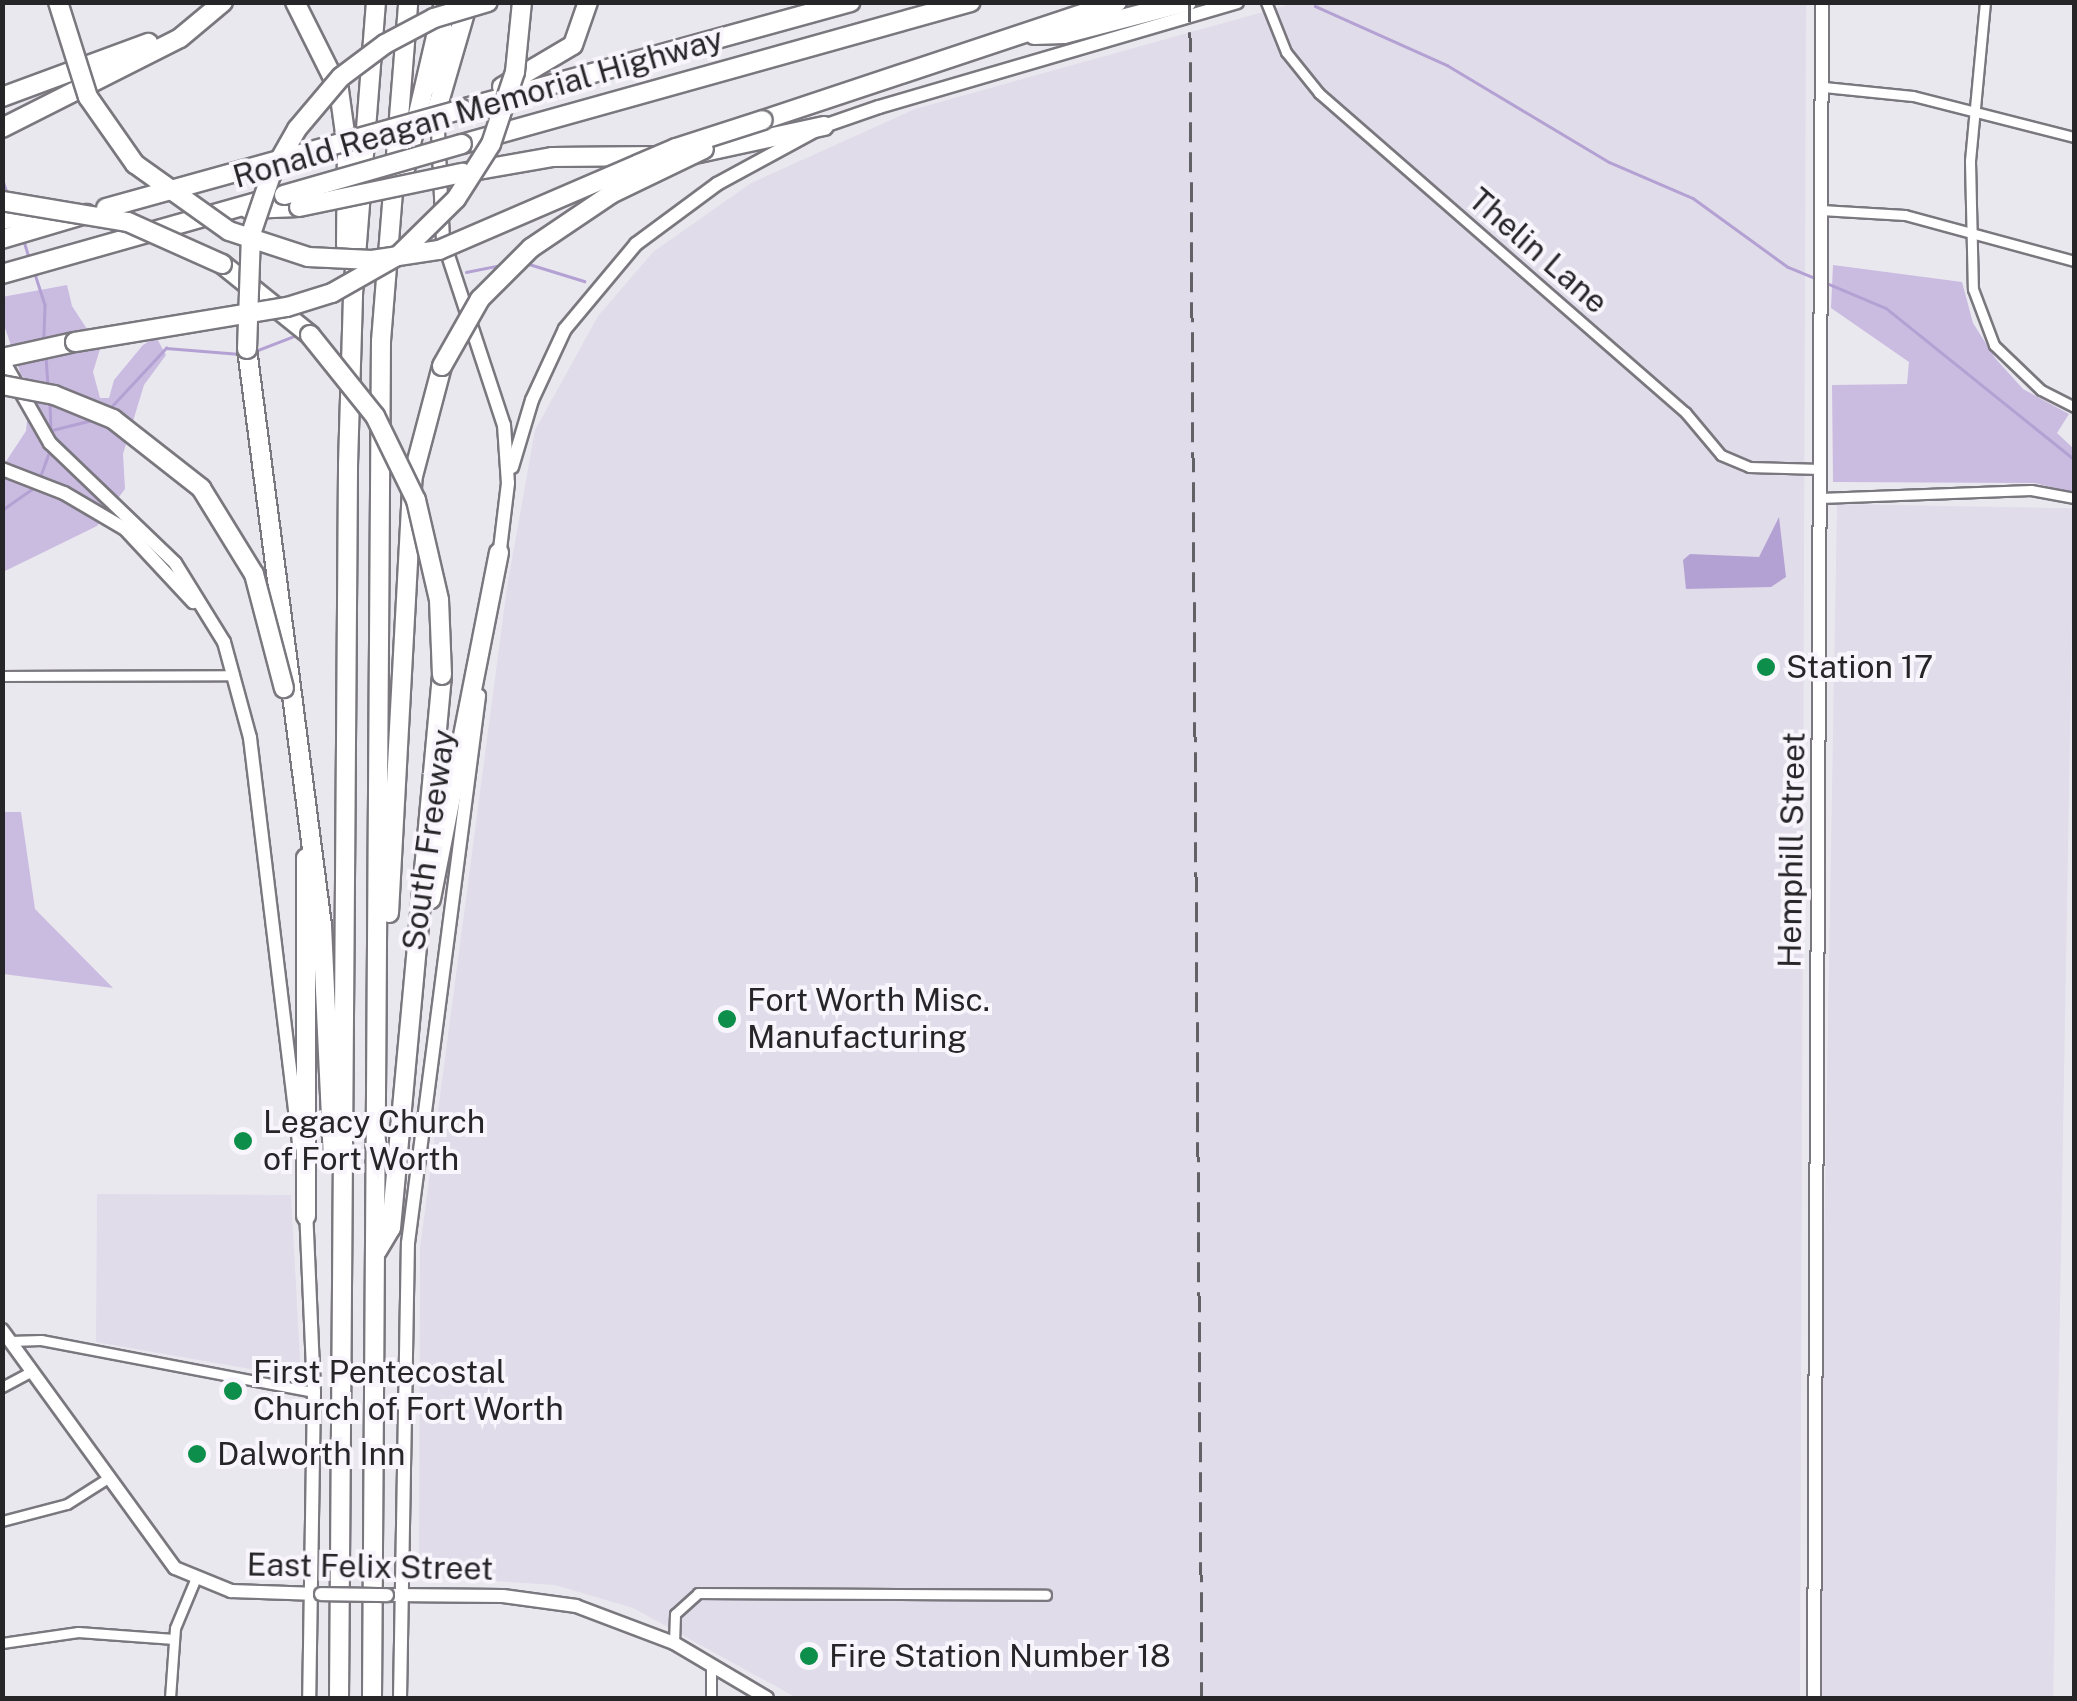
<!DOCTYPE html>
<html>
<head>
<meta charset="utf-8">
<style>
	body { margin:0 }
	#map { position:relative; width:2077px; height:1701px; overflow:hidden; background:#eae8ef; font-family:"Public Sans",sans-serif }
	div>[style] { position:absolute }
	.built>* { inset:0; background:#e1dce9; transform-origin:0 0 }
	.green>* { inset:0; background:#cabbe1 }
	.water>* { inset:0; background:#b4a1d3 }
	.stream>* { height:2.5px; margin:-1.25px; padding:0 1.25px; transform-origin:1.25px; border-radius:1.25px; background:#b4a1d3 }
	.roads { filter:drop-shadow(2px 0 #7a787e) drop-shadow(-2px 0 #7a787e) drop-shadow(0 2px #7a787e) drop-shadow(0 -2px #7a787e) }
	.street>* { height:9px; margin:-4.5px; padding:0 4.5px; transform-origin:4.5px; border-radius:4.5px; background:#fff }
	.secondary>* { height:12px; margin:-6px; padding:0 6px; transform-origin:6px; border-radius:6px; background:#fff }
	.highway>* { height:18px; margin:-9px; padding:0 9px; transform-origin:9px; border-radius:9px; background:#fff }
	.rail>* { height:2.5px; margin-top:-1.25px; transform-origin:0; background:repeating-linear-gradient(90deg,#626165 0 20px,transparent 0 30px) }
	.bridges { filter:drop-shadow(2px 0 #7a787e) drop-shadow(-2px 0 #7a787e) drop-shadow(0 2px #7a787e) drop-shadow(0 -2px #7a787e) }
	.secondary-bridge>* { height:12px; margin:-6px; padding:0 6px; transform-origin:6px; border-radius:6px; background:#fff }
	.highway-bridge>* { height:18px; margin:-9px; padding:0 9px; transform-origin:9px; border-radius:9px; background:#fff }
	.dots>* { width:28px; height:28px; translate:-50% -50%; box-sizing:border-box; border:5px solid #f8f5fc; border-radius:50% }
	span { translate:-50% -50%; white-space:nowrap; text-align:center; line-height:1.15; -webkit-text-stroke:8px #f8f5fc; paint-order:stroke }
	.street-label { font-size:32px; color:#262528 }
	.poi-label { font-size:32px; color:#262528 }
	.left { translate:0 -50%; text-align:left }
	.frame { position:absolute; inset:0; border:5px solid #262528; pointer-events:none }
</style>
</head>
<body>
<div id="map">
	<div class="built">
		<i style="clip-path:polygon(1295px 3px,1806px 3px,1800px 1698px,797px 1698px,633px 1608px,555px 1585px,419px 1576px,420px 1248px,507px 587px,535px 430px,598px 316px,653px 252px,751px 183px,915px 109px)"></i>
		<i style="left:1837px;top:504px;width:237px;height:1194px;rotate:1deg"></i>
		<i style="clip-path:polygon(97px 1194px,291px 1195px,301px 1378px,96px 1342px)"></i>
	</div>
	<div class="green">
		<i style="clip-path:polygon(1833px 265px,1962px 282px,1973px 323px,1995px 358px,2023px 389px,2069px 414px,2057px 433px,2074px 449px,2074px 493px,2035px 483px,1833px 482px,1832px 385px,1907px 384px,1909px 362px,1831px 308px)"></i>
		<i style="clip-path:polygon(67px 285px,72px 306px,100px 349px,93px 372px,100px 398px,109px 398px,114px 380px,143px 345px,156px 337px,166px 355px,144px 385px,123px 454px,125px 489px,97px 526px,3px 572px,3px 466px,26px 431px,31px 383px,21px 375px,3px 322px,2px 297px)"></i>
		<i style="clip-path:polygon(3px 812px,21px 812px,35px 909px,113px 988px,3px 974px)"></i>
	</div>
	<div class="water">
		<i style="clip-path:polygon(1779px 517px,1786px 577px,1771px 587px,1686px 589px,1683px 560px,1690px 554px,1759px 557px)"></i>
	</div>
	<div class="stream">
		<i style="left:1315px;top:6px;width:145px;rotate:24.1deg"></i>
		<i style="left:1447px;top:65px;width:189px;rotate:30.9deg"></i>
		<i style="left:1609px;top:162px;width:91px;rotate:23.2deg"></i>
		<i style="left:1693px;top:198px;width:117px;rotate:36deg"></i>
		<i style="left:1788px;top:267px;width:31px;rotate:22deg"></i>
		<i style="left:2px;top:178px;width:18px;rotate:71deg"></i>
		<i style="left:24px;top:241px;width:17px;rotate:73deg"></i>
		<i style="left:529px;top:264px;width:58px;rotate:17.2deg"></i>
		<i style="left:466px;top:272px;width:41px;rotate:-11.3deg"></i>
		<i style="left:35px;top:274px;width:33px;rotate:72deg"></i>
		<i style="left:45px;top:305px;width:34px;rotate:92deg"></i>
		<i style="left:1824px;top:282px;width:67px;rotate:22.8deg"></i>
		<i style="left:1886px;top:308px;width:241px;rotate:38.8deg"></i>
		<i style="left:253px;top:352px;width:44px;rotate:-21.3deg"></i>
		<i style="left:46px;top:357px;width:27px;rotate:86deg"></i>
		<i style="left:50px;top:402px;width:32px;rotate:88deg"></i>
		<i style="left:111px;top:407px;width:81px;rotate:-47deg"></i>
		<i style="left:166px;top:348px;width:74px;rotate:4.6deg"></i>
		<i style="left:52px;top:430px;width:41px;rotate:-14deg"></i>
		<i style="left:40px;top:477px;width:27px;rotate:-70deg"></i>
		<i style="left:2px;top:510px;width:39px;rotate:-35deg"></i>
	</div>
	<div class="roads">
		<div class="street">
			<i style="left:1266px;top:2px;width:54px;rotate:68.2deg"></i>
			<i style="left:1286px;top:52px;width:53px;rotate:51.2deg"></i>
			<i style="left:1319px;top:93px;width:486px;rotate:41.1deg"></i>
			<i style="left:1685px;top:412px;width:56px;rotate:50.1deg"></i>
			<i style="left:1721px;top:455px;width:30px;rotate:23deg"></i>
			<i style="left:1749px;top:467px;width:72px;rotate:1.6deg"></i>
			<i style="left:1985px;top:2px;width:160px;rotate:95.4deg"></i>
			<i style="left:1970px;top:161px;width:128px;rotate:88.7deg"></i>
			<i style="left:1973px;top:289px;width:60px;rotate:69.4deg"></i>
			<i style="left:1994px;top:345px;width:65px;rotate:43.8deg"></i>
			<i style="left:2041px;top:390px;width:37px;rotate:27deg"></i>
			<i style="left:1824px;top:87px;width:89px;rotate:5.8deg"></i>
			<i style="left:1913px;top:96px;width:166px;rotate:14.3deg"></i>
			<i style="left:1821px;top:210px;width:84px;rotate:3.4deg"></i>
			<i style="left:1905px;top:215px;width:175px;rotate:15.2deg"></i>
			<i style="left:1820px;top:498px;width:211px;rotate:-2.2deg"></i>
			<i style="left:2031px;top:490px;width:44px;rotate:10.5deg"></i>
			<i style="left:2px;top:676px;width:232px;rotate:-0.2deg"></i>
			<i style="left:10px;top:1341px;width:31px;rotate:-2deg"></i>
			<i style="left:41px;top:1340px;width:278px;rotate:10.8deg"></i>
			<i style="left:2px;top:1387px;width:34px;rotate:-28deg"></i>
			<i style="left:2px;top:1521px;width:67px;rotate:-14.7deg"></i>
			<i style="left:67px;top:1504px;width:49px;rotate:-32.4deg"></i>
			<i style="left:2px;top:1643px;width:77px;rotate:-8.2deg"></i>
			<i style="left:78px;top:1632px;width:96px;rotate:4.2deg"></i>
			<i style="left:674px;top:1643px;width:29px;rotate:-88deg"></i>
			<i style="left:675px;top:1614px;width:31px;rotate:-42deg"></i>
			<i style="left:698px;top:1593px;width:348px;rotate:0.3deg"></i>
			<i style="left:711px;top:1664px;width:34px;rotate:90deg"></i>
			<i style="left:170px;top:1698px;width:70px;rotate:-85.9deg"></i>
			<i style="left:175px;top:1628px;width:52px;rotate:-67.4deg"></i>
		</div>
		<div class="secondary">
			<i style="left:437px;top:89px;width:61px;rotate:-81.5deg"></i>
			<i style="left:437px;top:109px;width:131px;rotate:87.4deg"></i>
			<i style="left:443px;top:240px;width:195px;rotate:71.8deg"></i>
			<i style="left:504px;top:425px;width:58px;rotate:86.1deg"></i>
			<i style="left:508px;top:483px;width:75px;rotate:96.9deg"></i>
			<i style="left:2px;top:359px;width:97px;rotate:60.3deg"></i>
			<i style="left:50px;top:443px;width:173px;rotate:43.8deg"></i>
			<i style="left:175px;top:563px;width:93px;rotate:58.2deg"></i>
			<i style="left:224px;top:642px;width:99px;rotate:74.8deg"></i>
			<i style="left:250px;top:738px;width:409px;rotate:83.1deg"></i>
			<i style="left:512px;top:467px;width:70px;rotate:-73.4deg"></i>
			<i style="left:532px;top:400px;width:78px;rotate:-65.1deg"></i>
			<i style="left:565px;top:329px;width:111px;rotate:-50.1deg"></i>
			<i style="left:636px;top:244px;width:101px;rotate:-36.5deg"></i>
			<i style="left:717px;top:184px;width:122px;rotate:-28.5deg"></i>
			<i style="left:824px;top:126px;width:58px;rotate:-19.1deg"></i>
			<i style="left:879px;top:107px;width:373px;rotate:-16.3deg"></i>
			<i style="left:2px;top:469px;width:66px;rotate:21.2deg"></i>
			<i style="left:64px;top:493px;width:71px;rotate:30.5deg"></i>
			<i style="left:125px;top:529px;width:100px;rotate:47deg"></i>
			<i style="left:306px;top:1209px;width:183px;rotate:87.5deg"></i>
			<i style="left:314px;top:1392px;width:306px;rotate:90.9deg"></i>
			<i style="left:2px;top:1330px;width:294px;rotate:54deg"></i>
			<i style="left:175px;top:1568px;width:61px;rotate:22.3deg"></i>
			<i style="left:231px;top:1591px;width:87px;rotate:2deg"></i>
			<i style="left:393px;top:1595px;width:110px;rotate:0.5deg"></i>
			<i style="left:503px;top:1596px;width:74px;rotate:7.8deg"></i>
			<i style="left:576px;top:1606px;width:105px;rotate:20.7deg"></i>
			<i style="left:674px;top:1643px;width:108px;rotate:30.6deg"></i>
			<i style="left:400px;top:1698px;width:455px;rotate:-89deg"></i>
			<i style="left:408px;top:1243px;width:552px;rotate:-82.6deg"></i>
			<i style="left:1814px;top:1698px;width:1696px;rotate:-89.73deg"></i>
		</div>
		<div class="highway">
			<i style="left:295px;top:2px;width:98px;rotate:63.4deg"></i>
			<i style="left:339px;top:90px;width:59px;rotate:82.1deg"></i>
			<i style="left:347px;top:148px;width:97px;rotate:90.6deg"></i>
			<i style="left:1034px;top:35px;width:30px;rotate:-2deg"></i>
			<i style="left:1064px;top:34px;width:127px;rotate:-14.6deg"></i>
			<i style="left:502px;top:87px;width:82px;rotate:-30.6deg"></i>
			<i style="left:573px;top:45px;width:46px;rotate:-70.8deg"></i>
			<i style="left:2px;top:97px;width:156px;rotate:-20.3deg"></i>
			<i style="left:437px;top:109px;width:111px;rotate:-73.8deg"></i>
			<i style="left:462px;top:109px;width:403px;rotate:-15.4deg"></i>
			<i style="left:763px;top:120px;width:373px;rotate:-18.4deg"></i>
			<i style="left:2px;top:128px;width:199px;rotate:-26.8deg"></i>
			<i style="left:180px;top:38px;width:56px;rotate:-39.9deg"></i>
			<i style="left:462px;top:144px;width:528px;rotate:-15.59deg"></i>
			<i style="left:690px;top:155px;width:137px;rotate:-12.2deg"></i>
			<i style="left:467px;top:172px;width:86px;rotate:-10deg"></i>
			<i style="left:552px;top:157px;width:108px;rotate:-0.5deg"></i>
			<i style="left:404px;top:174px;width:177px;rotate:-76.9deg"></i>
			<i style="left:248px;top:209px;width:51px;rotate:-2.2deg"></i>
			<i style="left:2px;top:220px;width:50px;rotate:-10.4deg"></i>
			<i style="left:2px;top:239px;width:88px;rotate:-16.6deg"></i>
			<i style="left:222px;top:264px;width:113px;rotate:38.9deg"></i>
			<i style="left:2px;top:274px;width:280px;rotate:-15.8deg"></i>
			<i style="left:247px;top:349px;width:582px;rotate:82.59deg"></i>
			<i style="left:322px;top:926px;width:235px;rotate:87.3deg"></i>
			<i style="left:2px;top:358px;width:75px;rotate:-12.4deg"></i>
			<i style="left:306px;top:858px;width:358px;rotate:90deg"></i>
			<i style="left:431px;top:899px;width:353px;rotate:-78.9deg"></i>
			<i style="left:389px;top:913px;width:438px;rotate:-86.9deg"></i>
			<i style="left:413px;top:476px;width:114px;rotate:-75.2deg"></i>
			<i style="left:377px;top:1251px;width:27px;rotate:-59deg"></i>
			<i style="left:391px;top:1228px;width:555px;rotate:-84.73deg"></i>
			<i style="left:339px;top:1698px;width:1233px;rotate:-89.58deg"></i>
			<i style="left:348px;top:465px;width:171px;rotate:-88.3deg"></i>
			<i style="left:353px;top:294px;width:293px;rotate:-85.5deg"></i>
			<i style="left:372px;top:1698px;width:1357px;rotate:-89.62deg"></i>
			<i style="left:381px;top:341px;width:340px;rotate:-85.4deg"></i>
		</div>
	</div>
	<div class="rail">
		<i style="left:1190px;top:2px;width:1696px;rotate:89.59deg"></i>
	</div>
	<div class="bridges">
		<div class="secondary-bridge">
			<i style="left:321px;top:1594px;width:66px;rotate:0.9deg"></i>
		</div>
		<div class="highway-bridge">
			<i style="left:58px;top:2px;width:100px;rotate:72.5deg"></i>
			<i style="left:88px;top:97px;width:82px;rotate:55deg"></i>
			<i style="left:135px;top:164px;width:115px;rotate:35.5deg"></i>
			<i style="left:229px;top:231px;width:83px;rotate:18.2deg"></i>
			<i style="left:308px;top:257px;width:64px;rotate:2.7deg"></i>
			<i style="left:372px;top:260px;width:68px;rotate:-8.5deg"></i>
			<i style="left:439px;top:250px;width:258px;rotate:-23.3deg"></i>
			<i style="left:676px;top:148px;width:91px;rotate:-17.8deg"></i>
			<i style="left:284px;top:195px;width:185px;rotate:-16deg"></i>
			<i style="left:2px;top:201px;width:128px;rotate:9.5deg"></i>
			<i style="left:128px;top:222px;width:103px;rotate:24.1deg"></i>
			<i style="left:299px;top:207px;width:167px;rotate:-11.8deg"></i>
			<i style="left:106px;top:208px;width:370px;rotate:-15.5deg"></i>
			<i style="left:310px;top:335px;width:104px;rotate:51.3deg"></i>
			<i style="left:375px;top:416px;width:93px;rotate:64deg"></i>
			<i style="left:416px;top:500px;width:103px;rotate:77deg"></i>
			<i style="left:439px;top:600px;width:75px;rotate:87.7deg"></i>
			<i style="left:75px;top:342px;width:215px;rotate:-9.4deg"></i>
			<i style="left:287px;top:307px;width:47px;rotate:-17.3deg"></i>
			<i style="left:332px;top:293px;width:77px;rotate:-29.6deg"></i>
			<i style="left:399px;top:255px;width:80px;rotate:-44.5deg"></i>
			<i style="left:456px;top:199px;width:65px;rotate:-57.5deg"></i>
			<i style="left:491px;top:144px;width:76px;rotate:-71.6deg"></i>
			<i style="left:515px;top:72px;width:70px;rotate:-84.3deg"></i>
			<i style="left:247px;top:349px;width:115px;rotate:-88deg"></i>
			<i style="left:251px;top:234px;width:62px;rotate:-71.3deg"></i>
			<i style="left:271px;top:175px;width:53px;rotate:-60.5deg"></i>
			<i style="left:297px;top:129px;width:68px;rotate:-49.8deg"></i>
			<i style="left:341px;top:77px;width:55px;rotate:-36.9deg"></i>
			<i style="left:385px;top:44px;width:55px;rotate:-28deg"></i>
			<i style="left:434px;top:18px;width:56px;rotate:-16.5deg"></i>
			<i style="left:442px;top:366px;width:77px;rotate:-60.4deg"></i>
			<i style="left:480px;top:299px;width:72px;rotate:-45deg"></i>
			<i style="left:531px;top:248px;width:97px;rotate:-34deg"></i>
			<i style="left:611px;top:194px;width:103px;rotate:-25.8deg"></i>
			<i style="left:2px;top:385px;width:53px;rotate:10.9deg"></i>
			<i style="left:54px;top:395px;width:64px;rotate:22.1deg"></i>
			<i style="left:113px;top:419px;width:112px;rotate:38.1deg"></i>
			<i style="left:201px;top:488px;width:101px;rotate:58.4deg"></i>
			<i style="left:254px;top:574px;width:118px;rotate:75.3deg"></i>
		</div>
	</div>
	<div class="dots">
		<i style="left:1766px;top:667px;background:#0e8e4b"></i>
		<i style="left:727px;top:1019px;background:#0e8e4b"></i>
		<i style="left:243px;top:1141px;background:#0e8e4b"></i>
		<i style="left:233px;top:1391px;background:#0e8e4b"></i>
		<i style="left:197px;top:1454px;background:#0e8e4b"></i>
		<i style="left:809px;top:1656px;background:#0e8e4b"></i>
	</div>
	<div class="street-label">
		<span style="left:478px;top:108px;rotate:-16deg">Ronald Reagan Memorial Highway</span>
		<span style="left:1538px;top:251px;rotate:41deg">Thelin Lane</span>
		<span style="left:429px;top:840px;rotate:-82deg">South Freeway</span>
		<span style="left:1792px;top:850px;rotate:-89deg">Hemphill Street</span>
		<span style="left:370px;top:1567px;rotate:1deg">East Felix Street</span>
	</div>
	<div class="poi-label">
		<span class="left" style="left:1786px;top:667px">Station 17</span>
		<span class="left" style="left:747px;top:1019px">Fort Worth Misc.<br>Manufacturing</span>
		<span class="left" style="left:263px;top:1141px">Legacy Church<br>of Fort Worth</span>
		<span class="left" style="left:253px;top:1391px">First Pentecostal<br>Church of Fort Worth</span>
		<span class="left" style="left:217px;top:1454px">Dalworth Inn</span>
		<span class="left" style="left:829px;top:1656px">Fire Station Number 18</span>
	</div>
	<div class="frame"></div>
</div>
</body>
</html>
